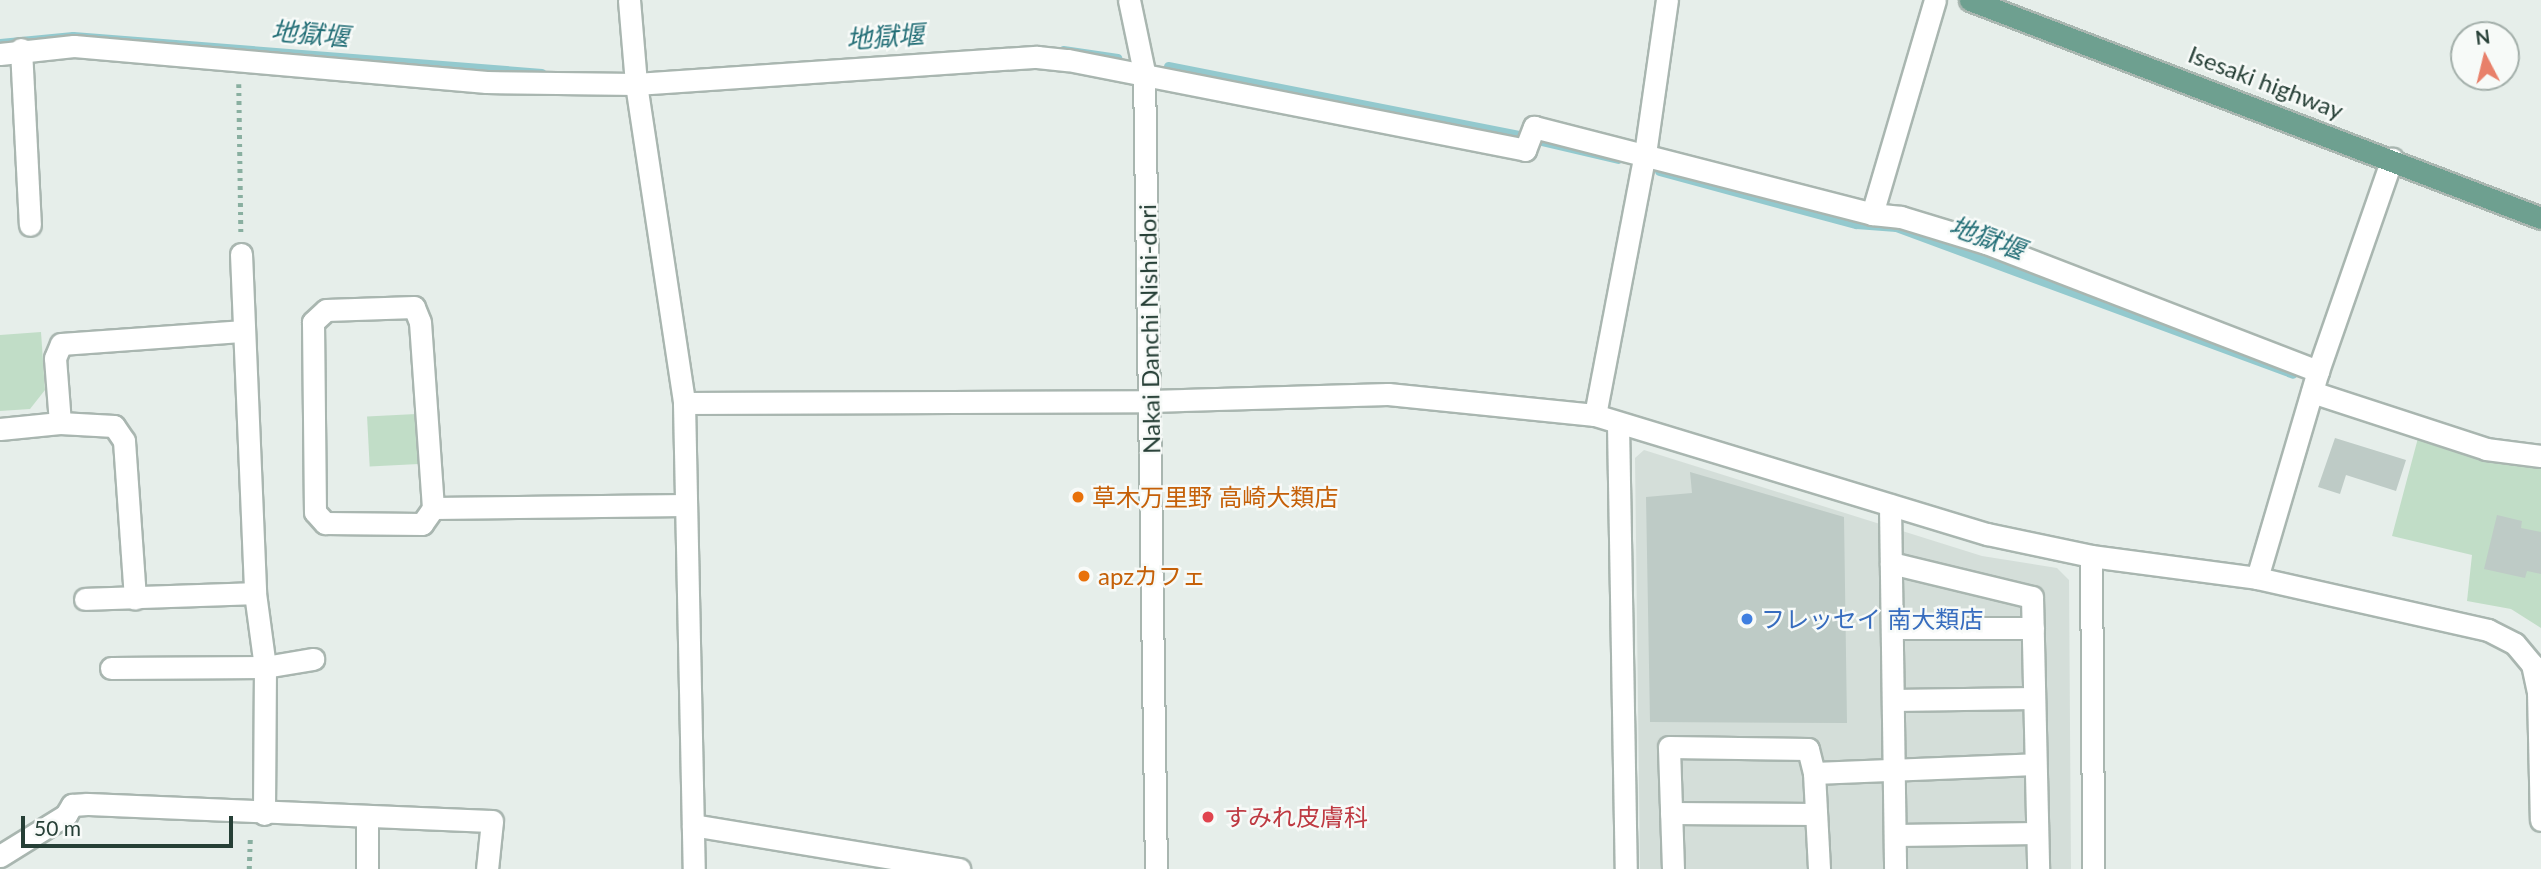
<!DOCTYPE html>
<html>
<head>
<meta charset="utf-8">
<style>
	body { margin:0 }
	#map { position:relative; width:2541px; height:869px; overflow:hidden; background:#e6eeea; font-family:Lato,"Noto Sans JP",sans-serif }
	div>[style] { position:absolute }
	.built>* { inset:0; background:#d4ded9 }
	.green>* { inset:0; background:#c1ddc7; transform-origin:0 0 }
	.stream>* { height:9px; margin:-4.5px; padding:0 4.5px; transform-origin:4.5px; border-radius:4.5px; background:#93c9ce }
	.building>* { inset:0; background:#becbc6 }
	.path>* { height:4.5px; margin-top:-2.25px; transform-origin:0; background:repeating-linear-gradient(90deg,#89afa0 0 3.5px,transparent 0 8.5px) }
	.roads { filter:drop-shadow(2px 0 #a9b6b0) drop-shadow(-2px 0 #a9b6b0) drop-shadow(0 2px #a9b6b0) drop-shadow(0 -2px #a9b6b0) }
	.minor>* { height:21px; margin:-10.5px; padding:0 10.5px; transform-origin:10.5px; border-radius:10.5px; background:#fff }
	.major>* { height:21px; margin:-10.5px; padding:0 10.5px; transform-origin:10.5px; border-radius:10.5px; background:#6ea090 }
	.dots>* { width:19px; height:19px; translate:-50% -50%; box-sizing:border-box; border:4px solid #f7faf8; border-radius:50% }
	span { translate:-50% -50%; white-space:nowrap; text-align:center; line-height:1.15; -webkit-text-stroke:5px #f7faf8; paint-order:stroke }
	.street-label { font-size:24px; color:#263f36 }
	.food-label { font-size:24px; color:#c56008 }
	.left { translate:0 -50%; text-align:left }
	.shop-label { font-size:24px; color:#366cbe }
	.health-label { font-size:24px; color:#be3a42 }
	.water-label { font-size:26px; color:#246f77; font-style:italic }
	.north { position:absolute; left:2450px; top:21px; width:70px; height:70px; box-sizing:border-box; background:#f7faf8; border:2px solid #a3afaa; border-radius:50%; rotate:353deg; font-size:19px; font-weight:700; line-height:28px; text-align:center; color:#263f36 }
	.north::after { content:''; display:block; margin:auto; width:24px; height:32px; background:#e8806a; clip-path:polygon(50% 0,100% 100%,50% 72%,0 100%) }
	.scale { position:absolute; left:21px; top:816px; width:212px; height:32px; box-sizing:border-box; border:4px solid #263f36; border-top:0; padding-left:9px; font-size:21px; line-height:24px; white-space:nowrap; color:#263f36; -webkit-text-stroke:5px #f7faf8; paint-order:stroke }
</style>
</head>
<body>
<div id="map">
	<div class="built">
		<i style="clip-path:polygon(1644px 450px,1982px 556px,2057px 568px,2069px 580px,2071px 869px,1640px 869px,1635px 458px)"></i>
	</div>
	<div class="green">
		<i style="clip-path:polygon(41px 332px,45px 390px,30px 409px,0 411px,0 335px)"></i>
		<i style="left:416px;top:414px;width:50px;height:49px;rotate:87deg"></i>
		<i style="clip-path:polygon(2418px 438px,2541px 466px,2541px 628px,2511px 609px,2467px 601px,2472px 555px,2392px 536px)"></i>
	</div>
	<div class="stream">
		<i style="left:0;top:43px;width:73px;rotate:-5.5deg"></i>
		<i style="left:73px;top:36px;width:470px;rotate:4.5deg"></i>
		<i style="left:1063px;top:50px;width:55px;rotate:8.4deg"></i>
		<i style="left:1168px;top:66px;width:360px;rotate:11.1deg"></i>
		<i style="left:1542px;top:141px;width:78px;rotate:13.3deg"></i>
		<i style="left:1659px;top:171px;width:204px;rotate:15.1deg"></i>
		<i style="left:1856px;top:224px;width:40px;rotate:4.3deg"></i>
		<i style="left:1896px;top:227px;width:423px;rotate:20.3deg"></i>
	</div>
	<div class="building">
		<i style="clip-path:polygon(2335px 438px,2406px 460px,2396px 491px,2346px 475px,2340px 494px,2318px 487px)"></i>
		<i style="clip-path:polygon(1690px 472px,1844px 517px,1847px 723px,1650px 722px,1646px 497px,1692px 493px)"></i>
		<i style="clip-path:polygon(2497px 515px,2522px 521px,2521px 528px,2541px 532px,2541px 574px,2527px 571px,2525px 578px,2484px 569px)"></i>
	</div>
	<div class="path">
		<i style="left:239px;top:84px;width:149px;rotate:89.2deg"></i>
		<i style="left:249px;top:869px;width:34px;rotate:-88deg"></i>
	</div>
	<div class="roads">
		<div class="minor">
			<i style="left:629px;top:0;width:84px;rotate:85.2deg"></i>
			<i style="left:636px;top:84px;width:323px;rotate:81.4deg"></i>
			<i style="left:684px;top:403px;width:466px;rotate:88.8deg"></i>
			<i style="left:1129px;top:0;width:74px;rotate:78.2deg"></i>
			<i style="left:1144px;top:72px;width:797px;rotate:89.14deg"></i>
			<i style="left:21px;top:49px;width:176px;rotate:87.1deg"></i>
			<i style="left:0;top:54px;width:74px;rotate:-6.2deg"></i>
			<i style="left:74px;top:46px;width:414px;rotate:5deg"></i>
			<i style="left:486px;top:82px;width:150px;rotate:0.8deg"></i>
			<i style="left:636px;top:84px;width:402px;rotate:-3.9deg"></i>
			<i style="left:1037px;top:57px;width:31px;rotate:6deg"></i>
			<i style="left:1068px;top:60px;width:466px;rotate:11.1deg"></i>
			<i style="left:1525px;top:150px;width:25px;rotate:-69deg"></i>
			<i style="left:1534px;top:127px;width:349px;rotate:14.4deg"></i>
			<i style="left:1872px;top:214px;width:29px;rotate:6deg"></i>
			<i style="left:1901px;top:217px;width:89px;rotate:17deg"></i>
			<i style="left:1986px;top:243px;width:356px;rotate:21.1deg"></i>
			<i style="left:1872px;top:214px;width:223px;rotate:-73.6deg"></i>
			<i style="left:241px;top:254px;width:339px;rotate:87.6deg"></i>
			<i style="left:255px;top:593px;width:75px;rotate:82.3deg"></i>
			<i style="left:265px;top:667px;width:147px;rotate:90.4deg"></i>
			<i style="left:2312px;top:392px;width:183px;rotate:18.1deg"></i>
			<i style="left:2486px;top:449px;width:55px;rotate:7.3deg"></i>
			<i style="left:684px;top:403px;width:466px;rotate:-0.2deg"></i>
			<i style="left:1150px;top:401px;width:238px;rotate:-1.7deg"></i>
			<i style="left:1388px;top:394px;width:208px;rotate:5.8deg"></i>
			<i style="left:1595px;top:415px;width:410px;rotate:16.9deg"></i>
			<i style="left:1987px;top:534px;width:106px;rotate:11.9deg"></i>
			<i style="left:2091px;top:556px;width:167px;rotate:7.5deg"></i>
			<i style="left:2257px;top:578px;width:237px;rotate:12.7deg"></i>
			<i style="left:2488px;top:630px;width:30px;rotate:27deg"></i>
			<i style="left:2515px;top:644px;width:26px;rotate:50deg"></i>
			<i style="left:2532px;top:664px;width:29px;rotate:78deg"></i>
			<i style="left:2538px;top:692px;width:128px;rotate:88.7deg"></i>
			<i style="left:1595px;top:415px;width:266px;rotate:-79.2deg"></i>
			<i style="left:1645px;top:154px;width:156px;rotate:-81.9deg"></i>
			<i style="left:60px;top:423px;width:65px;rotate:-94.4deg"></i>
			<i style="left:55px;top:358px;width:15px;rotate:-67deg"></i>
			<i style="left:61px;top:344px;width:180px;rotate:-4.1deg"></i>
			<i style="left:1618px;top:424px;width:445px;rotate:89deg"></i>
			<i style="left:0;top:429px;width:60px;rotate:-5.7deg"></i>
			<i style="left:60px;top:423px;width:54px;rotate:3.2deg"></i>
			<i style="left:114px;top:426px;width:18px;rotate:56deg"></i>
			<i style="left:124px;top:441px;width:158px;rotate:86deg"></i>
			<i style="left:1890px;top:505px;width:364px;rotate:89.2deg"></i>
			<i style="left:433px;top:508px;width:186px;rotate:-94deg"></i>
			<i style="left:420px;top:322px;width:16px;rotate:-112deg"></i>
			<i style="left:414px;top:307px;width:88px;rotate:178deg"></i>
			<i style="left:326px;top:310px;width:18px;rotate:137deg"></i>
			<i style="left:313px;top:322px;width:190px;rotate:89.4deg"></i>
			<i style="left:315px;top:512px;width:15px;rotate:48deg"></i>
			<i style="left:325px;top:523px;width:97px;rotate:0.6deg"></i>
			<i style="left:422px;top:524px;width:19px;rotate:-55deg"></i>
			<i style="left:433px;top:508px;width:253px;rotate:-0.7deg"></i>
			<i style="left:2091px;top:556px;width:313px;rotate:89.6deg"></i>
			<i style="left:1891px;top:563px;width:145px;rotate:13.6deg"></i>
			<i style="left:2032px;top:597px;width:272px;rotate:88.7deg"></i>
			<i style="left:2257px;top:578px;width:216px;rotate:-73.6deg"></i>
			<i style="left:2318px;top:371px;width:225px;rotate:-70.8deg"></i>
			<i style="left:85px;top:599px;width:170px;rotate:-2deg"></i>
			<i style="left:1892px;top:628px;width:141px"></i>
			<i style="left:111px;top:668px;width:154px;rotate:-0.4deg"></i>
			<i style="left:265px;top:667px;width:49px;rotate:-9.5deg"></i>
			<i style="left:1893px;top:700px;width:141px;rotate:-0.8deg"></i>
			<i style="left:1814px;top:773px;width:96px;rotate:87deg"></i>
			<i style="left:1671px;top:813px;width:145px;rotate:0.4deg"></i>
			<i style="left:367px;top:819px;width:50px;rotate:90deg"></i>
			<i style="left:693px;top:825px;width:270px;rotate:9.4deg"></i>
			<i style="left:1895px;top:835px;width:142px;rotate:-0.8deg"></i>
			<i style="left:0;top:856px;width:78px;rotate:-31.8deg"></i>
			<i style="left:66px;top:815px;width:12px;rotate:-59deg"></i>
			<i style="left:72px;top:805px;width:15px;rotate:-4deg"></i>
			<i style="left:87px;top:804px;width:405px;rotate:2.4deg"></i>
			<i style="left:492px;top:821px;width:48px;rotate:95.9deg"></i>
			<i style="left:1673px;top:869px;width:122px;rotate:-91.9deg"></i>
			<i style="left:1669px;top:747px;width:139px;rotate:0.8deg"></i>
			<i style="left:1808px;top:749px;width:25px;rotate:76deg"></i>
			<i style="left:1814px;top:773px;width:221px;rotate:-2.3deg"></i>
		</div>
		<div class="major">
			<i style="left:1970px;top:0;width:611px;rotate:20.9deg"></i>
		</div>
	</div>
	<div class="dots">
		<i style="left:1078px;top:497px;background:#e8710a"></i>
		<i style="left:1084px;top:576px;background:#e8710a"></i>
		<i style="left:1747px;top:619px;background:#3f7fe0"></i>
		<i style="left:1208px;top:817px;background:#e0444e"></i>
	</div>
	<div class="street-label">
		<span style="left:2266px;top:82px;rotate:21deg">Isesaki highway</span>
		<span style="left:1149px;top:329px;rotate:-91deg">Nakai Danchi Nishi-dori</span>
	</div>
	<div class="food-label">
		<span class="left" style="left:1092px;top:497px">草木万里野 高崎大類店</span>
		<span class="left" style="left:1098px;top:576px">apzカフェ</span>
	</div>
	<div class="shop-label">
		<span class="left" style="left:1761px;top:619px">フレッセイ 南大類店</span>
	</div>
	<div class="health-label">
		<span class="left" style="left:1224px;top:817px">すみれ皮膚科</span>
	</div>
	<div class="water-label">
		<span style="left:310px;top:34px;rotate:5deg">地獄堰</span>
		<span style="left:885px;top:37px;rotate:-4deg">地獄堰</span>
		<span style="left:1987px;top:238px;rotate:20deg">地獄堰</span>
	</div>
	<div class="north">N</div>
	<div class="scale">50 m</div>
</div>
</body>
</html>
